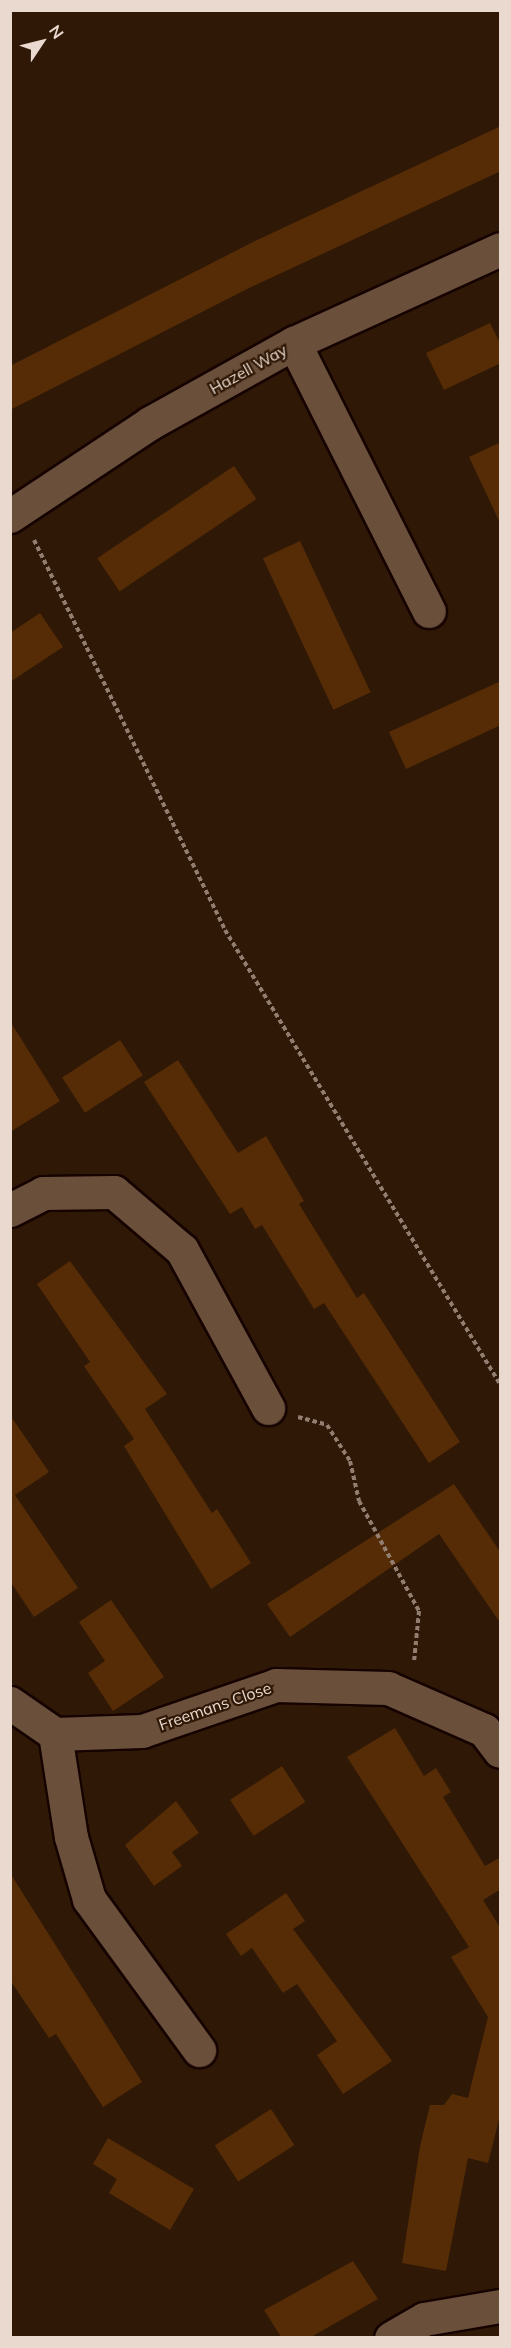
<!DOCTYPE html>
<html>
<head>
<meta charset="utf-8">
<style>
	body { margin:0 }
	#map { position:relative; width:511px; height:2348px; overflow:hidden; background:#2f1806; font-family:Mulish,sans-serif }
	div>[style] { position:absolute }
	.building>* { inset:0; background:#552c06; transform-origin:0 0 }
	.path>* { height:4px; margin-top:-2px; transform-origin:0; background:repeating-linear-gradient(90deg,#927e70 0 4.5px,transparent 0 7.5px) }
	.roads { filter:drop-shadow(2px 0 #160300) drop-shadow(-2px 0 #160300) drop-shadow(0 2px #160300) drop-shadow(0 -2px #160300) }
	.minor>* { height:33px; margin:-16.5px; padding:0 16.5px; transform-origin:16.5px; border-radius:16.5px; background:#6a4f3b }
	span { translate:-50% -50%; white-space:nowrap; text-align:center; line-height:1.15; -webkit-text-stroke:4.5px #2f1806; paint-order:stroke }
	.street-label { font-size:16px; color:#ead9ce }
	.frame { position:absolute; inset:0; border:12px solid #ead9ce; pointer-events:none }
	.north { position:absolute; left:12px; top:12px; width:60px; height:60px; -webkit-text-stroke:4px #2f1806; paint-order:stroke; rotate:55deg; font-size:16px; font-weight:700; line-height:24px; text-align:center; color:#ead9ce }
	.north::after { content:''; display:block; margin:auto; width:21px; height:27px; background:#ead9ce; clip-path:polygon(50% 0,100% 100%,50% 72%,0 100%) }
</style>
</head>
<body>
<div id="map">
	<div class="building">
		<i style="clip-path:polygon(501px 126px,501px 171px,249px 288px,10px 410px,10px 366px,255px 241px)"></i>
		<i style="clip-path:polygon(490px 323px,501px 345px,501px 363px,444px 390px,426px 353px)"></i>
		<i style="clip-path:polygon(501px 442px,501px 525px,469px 457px)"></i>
		<i style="left:234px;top:466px;width:40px;height:165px;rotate:56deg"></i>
		<i style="left:300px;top:541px;width:167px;height:41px;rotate:65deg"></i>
		<i style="clip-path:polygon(40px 613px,63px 647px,10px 682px,10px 633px)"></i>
		<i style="clip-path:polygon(501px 681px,501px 725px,406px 769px,389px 732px)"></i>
		<i style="clip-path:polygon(10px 1021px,60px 1101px,10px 1132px)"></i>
		<i style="left:120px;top:1040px;width:42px;height:69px;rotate:57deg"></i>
		<i style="clip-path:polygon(178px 1060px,238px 1153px,266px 1136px,304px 1201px,299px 1204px,357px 1298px,364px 1293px,460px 1442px,429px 1463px,324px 1303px,314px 1309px,262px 1225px,255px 1229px,242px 1207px,230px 1214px,144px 1082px)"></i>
		<i style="clip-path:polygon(70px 1261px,167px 1394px,145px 1409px,212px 1513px,217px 1509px,251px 1563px,211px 1589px,124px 1446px,134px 1439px,84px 1366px,90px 1362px,37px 1284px)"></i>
		<i style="clip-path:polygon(10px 1415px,49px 1472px,15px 1495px,78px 1588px,34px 1617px,10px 1581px)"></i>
		<i style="clip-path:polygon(454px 1484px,501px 1553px,501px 1624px,439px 1534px,290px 1637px,267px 1604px)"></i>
		<i style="clip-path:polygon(111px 1600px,164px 1677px,113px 1711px,88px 1673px,105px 1661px,79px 1622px)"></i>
		<i style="clip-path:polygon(395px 1728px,424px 1776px,436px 1768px,451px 1792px,443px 1797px,485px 1866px,501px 1857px,501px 1889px,483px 1900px,501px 1929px,501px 2112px,488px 2163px,468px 2158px,446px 2271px,402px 2263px,420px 2146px,430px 2105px,444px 2105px,452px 2094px,468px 2098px,488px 2017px,451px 1957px,469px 1947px,347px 1757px)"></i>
		<i style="left:282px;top:1766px;width:43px;height:62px;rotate:57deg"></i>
		<i style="clip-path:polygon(176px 1801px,199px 1833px,172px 1852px,182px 1866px,154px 1886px,125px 1845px)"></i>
		<i style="clip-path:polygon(10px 1873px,142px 2082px,103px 2107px,56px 2034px,49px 2038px,10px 1980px)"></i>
		<i style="clip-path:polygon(286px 1893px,305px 1921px,293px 1929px,392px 2061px,343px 2094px,317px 2055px,337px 2041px,297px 1984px,283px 1993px,252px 1948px,241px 1956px,226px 1934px)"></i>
		<i style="left:271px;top:2109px;width:43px;height:67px;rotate:57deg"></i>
		<i style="clip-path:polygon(108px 2138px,194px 2189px,170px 2230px,109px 2193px,117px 2179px,93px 2164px)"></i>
		<i style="clip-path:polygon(353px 2261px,378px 2299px,311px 2337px,281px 2337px,264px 2310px)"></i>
	</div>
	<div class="path">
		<i style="left:34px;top:540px;width:434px;rotate:63.9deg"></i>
		<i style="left:225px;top:930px;width:531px;rotate:58.8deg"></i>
		<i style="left:298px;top:1417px;width:30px;rotate:15deg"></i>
		<i style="left:327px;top:1425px;width:43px;rotate:57.4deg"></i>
		<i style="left:350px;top:1461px;width:41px;rotate:77.3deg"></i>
		<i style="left:359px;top:1501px;width:125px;rotate:61.4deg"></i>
		<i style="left:419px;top:1611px;width:51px;rotate:95.6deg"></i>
	</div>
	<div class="roads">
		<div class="minor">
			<i style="left:294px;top:343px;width:300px;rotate:63.3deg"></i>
			<i style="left:10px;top:516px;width:168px;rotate:-33.6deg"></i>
			<i style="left:150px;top:423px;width:165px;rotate:-29.1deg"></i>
			<i style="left:294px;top:343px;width:226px;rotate:-24.5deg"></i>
			<i style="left:10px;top:1210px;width:37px;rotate:-27deg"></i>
			<i style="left:43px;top:1193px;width:71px;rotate:-0.8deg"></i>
			<i style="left:114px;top:1192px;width:89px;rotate:40.5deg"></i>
			<i style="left:182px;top:1250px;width:180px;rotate:61.4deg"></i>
			<i style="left:10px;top:1703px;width:55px;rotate:34.6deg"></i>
			<i style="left:55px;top:1734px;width:87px;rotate:-2deg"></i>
			<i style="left:142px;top:1731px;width:142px;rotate:-18.9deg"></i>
			<i style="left:276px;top:1685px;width:112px;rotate:1.5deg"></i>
			<i style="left:388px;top:1688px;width:105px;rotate:23.6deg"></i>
			<i style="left:484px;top:1730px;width:26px;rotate:53deg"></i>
			<i style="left:55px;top:1734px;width:104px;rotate:81.2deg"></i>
			<i style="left:71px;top:1837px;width:65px;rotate:73.8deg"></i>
			<i style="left:89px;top:1899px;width:187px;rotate:53.9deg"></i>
			<i style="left:391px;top:2338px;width:38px;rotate:-30deg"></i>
			<i style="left:424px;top:2319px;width:77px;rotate:-9.7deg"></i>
		</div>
	</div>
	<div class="street-label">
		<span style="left:248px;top:369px;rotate:-29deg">Hazell Way</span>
		<span style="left:215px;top:1706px;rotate:-19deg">Freemans Close</span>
	</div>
	<div class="frame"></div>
	<div class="north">N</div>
</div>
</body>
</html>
